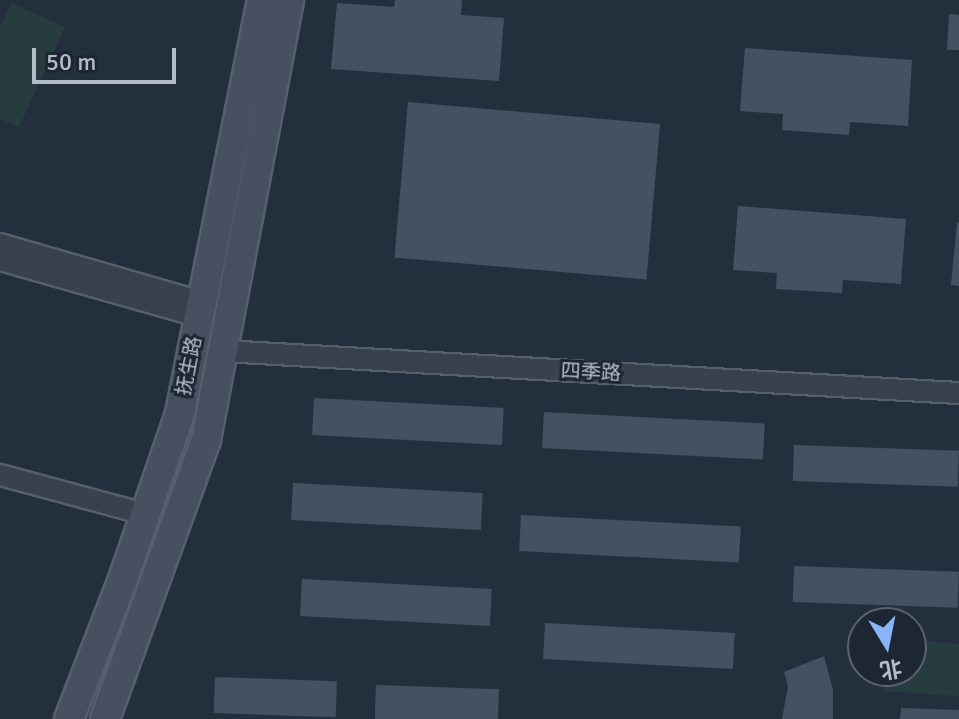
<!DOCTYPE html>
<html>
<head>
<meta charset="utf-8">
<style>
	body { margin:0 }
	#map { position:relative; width:959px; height:719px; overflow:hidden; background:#242f3e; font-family:Signika,"Noto Sans SC",sans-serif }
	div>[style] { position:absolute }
	.green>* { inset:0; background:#263c3f }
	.building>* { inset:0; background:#455162; transform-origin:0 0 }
	.roads { filter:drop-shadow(2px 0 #565f6c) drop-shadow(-2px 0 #565f6c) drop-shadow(0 2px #565f6c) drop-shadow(0 -2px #565f6c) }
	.street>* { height:20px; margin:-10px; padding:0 10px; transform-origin:10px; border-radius:10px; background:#38414e }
	.secondary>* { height:28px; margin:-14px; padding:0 14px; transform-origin:14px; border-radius:14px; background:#465061 }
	span { translate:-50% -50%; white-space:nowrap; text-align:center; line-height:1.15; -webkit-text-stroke:6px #1d2633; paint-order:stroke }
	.street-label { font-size:20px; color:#b4bcc9 }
	.north { position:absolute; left:847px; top:607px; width:80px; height:80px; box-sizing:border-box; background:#1d2633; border:2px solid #59626f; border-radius:50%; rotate:170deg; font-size:22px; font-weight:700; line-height:32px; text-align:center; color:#b4bcc9 }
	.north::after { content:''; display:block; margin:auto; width:28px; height:36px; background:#8ab4f8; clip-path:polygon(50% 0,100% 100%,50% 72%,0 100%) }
	.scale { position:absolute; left:32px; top:48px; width:144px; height:36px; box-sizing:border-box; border:4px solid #b4bcc9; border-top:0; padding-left:10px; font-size:24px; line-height:28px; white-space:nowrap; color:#b4bcc9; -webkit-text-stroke:6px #1d2633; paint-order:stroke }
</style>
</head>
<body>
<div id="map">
	<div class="green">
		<i style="clip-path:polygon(11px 3px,65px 27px,19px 127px,0 119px,0 27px)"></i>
		<i style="clip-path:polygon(911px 640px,959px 644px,959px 696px,882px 691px,884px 671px,911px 671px)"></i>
	</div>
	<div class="building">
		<i style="clip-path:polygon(395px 0,462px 0,461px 15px,504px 18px,499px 81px,331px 69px,337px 3px,394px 7px)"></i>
		<i style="clip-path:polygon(949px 14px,959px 15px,959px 50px,947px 50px)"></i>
		<i style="clip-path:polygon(745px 48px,912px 60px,908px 126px,850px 122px,849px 135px,782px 130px,783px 114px,740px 111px)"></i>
		<i style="left:408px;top:102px;width:253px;height:156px;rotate:5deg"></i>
		<i style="clip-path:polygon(738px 206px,906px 219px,901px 284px,843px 280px,842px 293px,776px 289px,777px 273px,733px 270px)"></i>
		<i style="clip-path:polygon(957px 222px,959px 223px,959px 286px,951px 285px)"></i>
		<i style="left:314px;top:398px;width:190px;height:37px;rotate:3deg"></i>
		<i style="left:544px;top:412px;width:221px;height:36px;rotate:3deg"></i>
		<i style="left:794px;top:445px;width:165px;height:36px;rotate:2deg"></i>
		<i style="left:293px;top:483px;width:190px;height:37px;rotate:3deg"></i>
		<i style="left:521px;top:515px;width:220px;height:36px;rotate:3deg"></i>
		<i style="left:794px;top:566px;width:165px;height:36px;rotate:2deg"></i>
		<i style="left:302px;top:579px;width:190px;height:37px;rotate:3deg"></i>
		<i style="left:545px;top:623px;width:190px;height:36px;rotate:3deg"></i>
		<i style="clip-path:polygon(824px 656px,833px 690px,833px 719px,782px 719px,788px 686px,784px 672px)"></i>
		<i style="left:215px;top:677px;width:122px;height:36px;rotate:2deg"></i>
		<i style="left:376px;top:685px;width:123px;height:34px;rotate:2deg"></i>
		<i style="clip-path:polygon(901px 708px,959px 710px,959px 719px,900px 719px)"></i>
	</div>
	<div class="roads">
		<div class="street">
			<i style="left:0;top:244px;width:209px;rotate:16.1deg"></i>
			<i style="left:0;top:260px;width:206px;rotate:15.8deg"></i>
			<i style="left:223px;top:351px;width:737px;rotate:3.27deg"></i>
			<i style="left:0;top:475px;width:150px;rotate:15.1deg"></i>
		</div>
		<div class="secondary">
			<i style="left:69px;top:719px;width:150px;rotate:-68.9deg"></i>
			<i style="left:123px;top:579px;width:176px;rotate:-71deg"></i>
			<i style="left:180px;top:413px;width:421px;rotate:-78.8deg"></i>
			<i style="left:105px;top:719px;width:297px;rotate:-70.1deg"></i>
			<i style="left:206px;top:440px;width:448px;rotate:-79.3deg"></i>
		</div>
	</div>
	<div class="street-label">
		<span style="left:189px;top:366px;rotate:-79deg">抚生路</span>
		<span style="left:591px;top:372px;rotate:3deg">四季路</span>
	</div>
	<div class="north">北</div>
	<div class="scale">50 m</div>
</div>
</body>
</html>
